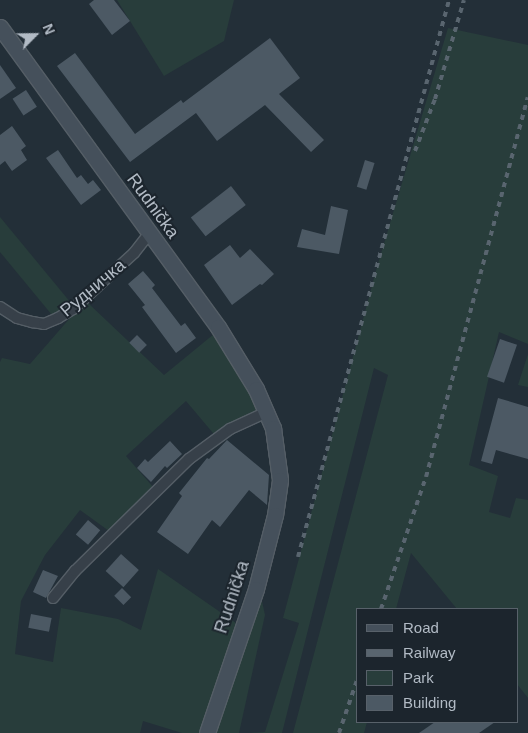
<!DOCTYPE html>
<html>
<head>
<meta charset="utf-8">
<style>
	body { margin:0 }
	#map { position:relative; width:528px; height:733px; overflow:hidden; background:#232f38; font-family:Arial,sans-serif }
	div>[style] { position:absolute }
	.green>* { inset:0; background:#283d3b }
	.building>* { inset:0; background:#4c5964; transform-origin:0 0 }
	.roads { filter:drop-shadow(1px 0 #555e66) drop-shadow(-1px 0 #555e66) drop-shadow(0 1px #555e66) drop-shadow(0 -1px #555e66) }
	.street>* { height:10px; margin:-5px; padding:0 5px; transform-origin:5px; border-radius:5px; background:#374049 }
	.secondary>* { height:15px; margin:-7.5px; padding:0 7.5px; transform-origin:7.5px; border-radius:7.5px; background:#45505b }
	.rail>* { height:4px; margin-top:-2px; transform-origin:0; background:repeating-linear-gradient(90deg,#59656f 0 5px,transparent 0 10px) }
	span { translate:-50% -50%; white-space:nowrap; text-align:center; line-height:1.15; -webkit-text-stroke:4px #1c252d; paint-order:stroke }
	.street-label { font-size:18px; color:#b2bbc5 }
	.legend { position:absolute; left:356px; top:608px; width:162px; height:115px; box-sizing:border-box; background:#1c252d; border:1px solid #58616a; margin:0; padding:6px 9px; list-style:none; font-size:15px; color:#b2bbc5 }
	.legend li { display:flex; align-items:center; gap:10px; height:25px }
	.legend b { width:25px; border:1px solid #58616a }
	.north { position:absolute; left:10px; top:10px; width:50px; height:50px; -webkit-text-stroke:4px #1c252d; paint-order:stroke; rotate:67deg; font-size:14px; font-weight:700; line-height:20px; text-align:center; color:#b2bbc5 }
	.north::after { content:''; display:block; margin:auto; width:18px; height:22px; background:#b2bbc5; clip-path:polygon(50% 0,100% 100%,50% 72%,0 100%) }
</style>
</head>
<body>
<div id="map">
	<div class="green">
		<i style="clip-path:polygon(117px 0,234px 0,224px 41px,164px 76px)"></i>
		<i style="clip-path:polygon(448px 28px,528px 45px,528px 344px,499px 332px,469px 465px,498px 476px,489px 512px,510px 518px,516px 498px,528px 500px,528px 698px,517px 684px,517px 609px,457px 609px,411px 553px,396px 609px,357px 609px,357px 722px,367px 722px,364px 733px,293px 733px,388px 375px,374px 368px,282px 733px,250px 733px,265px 732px,299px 623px,283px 618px,377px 267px)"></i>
		<i style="clip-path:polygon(0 217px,71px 303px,60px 312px,52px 315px,0 252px)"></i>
		<i style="clip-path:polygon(88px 303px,164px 375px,214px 334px,247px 384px,262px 418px,218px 439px,186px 401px,126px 456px,154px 488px,109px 531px,80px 510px,45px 555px,21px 601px,15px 654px,53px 662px,61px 608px,118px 619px,141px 630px,158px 569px,236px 623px,200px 733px,182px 733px,143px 721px,140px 733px,0 733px,0 362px,2px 358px,30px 364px,77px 310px)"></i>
		<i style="clip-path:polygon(528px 354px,528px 387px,518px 385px)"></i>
		<i style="clip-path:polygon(260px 592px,265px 615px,239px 733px,216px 733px)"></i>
	</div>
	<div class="building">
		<i style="clip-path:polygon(94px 0,114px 0,130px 21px,112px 35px,89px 4px)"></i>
		<i style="clip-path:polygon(270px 38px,300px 78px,279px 94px,324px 140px,311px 152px,265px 105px,217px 141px,196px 113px,130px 162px,57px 66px,75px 53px,135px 134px,181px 100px,183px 103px)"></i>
		<i style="clip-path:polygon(0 65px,16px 88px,0 99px)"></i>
		<i style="left:26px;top:90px;width:20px;height:16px;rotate:57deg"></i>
		<i style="clip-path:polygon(12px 126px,26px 146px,21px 150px,27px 160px,12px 171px,5px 161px,0 165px,0 135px)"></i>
		<i style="clip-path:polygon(58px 150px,77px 178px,81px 175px,88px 184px,93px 180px,101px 190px,81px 205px,46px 158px)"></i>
		<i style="left:365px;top:160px;width:10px;height:28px;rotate:17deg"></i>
		<i style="left:231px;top:186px;width:24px;height:51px;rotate:52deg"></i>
		<i style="clip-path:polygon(331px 206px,348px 210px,339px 254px,297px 247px,302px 229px,325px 235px)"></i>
		<i style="clip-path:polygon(230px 245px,240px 258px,250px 249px,274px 274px,262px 285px,260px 284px,232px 305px,204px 265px)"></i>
		<i style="clip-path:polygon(143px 271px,155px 285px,152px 288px,181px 326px,185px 323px,196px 338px,176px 353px,142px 307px,145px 305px,128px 284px)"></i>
		<i style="left:137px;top:335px;width:14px;height:11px;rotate:45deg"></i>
		<i style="left:500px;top:339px;width:18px;height:40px;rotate:19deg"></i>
		<i style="clip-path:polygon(498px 398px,528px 407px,528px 459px,496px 450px,492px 464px,481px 461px)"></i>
		<i style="clip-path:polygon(227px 440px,269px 475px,267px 505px,249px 490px,220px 527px,212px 520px,188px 554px,157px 532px,182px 496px,179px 493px,207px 458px,209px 459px)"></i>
		<i style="clip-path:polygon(170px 441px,182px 454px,167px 468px,165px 466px,151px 482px,137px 468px,145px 459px,148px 462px)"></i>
		<i style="left:88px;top:520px;width:16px;height:19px;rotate:40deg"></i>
		<i style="left:121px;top:554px;width:24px;height:23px;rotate:42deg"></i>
		<i style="clip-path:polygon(43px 570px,58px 576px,46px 598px,33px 592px)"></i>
		<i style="left:122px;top:588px;width:13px;height:11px;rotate:45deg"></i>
		<i style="left:31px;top:614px;width:21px;height:14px;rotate:11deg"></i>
		<i style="clip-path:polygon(435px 722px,495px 722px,479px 733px,419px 733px)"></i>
	</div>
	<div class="roads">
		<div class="street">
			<i style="left:0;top:307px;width:20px;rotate:33deg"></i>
			<i style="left:17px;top:318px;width:16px;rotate:15deg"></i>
			<i style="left:32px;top:322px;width:12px;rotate:9deg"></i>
			<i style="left:44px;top:324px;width:15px;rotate:-23deg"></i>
			<i style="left:58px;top:318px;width:17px;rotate:-31deg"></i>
			<i style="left:73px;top:309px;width:83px;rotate:-42.6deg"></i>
			<i style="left:134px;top:253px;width:24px;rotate:-52deg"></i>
			<i style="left:53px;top:598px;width:35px;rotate:-51deg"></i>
			<i style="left:75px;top:571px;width:160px;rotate:-44.5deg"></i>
			<i style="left:189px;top:459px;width:51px;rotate:-36.2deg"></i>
			<i style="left:230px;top:429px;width:41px;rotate:-24.7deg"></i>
		</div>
		<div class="secondary">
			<i style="left:0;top:27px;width:371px;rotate:54deg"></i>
			<i style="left:218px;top:327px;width:73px;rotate:58.5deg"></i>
			<i style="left:256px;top:389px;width:43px;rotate:66.4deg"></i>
			<i style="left:273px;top:428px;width:52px;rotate:82.3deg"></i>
			<i style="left:280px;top:480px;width:35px;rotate:98deg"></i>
			<i style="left:275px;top:515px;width:76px;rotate:104.4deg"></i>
			<i style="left:256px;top:589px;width:152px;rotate:108.8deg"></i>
		</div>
	</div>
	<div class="rail">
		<i style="left:415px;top:151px;width:56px;rotate:-69deg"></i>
		<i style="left:435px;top:99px;width:103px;rotate:-73.7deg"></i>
		<i style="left:298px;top:557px;width:577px;rotate:-74.83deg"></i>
		<i style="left:381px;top:609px;width:139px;rotate:-71.2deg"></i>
		<i style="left:426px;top:477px;width:393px;rotate:-75deg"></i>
		<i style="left:339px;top:733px;width:56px;rotate:-71.2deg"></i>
	</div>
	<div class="street-label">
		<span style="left:153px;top:206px;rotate:54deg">Rudnička</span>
		<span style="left:93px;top:288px;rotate:-40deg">Рудничка</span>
		<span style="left:232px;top:597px;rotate:-72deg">Rudnička</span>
	</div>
	<ul class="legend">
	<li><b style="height:6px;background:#45505b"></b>Road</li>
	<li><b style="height:6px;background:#59656f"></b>Railway</li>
	<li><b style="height:14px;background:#283d3b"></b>Park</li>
	<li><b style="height:14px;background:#4c5964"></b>Building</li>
	</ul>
	<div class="north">N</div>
</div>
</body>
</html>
